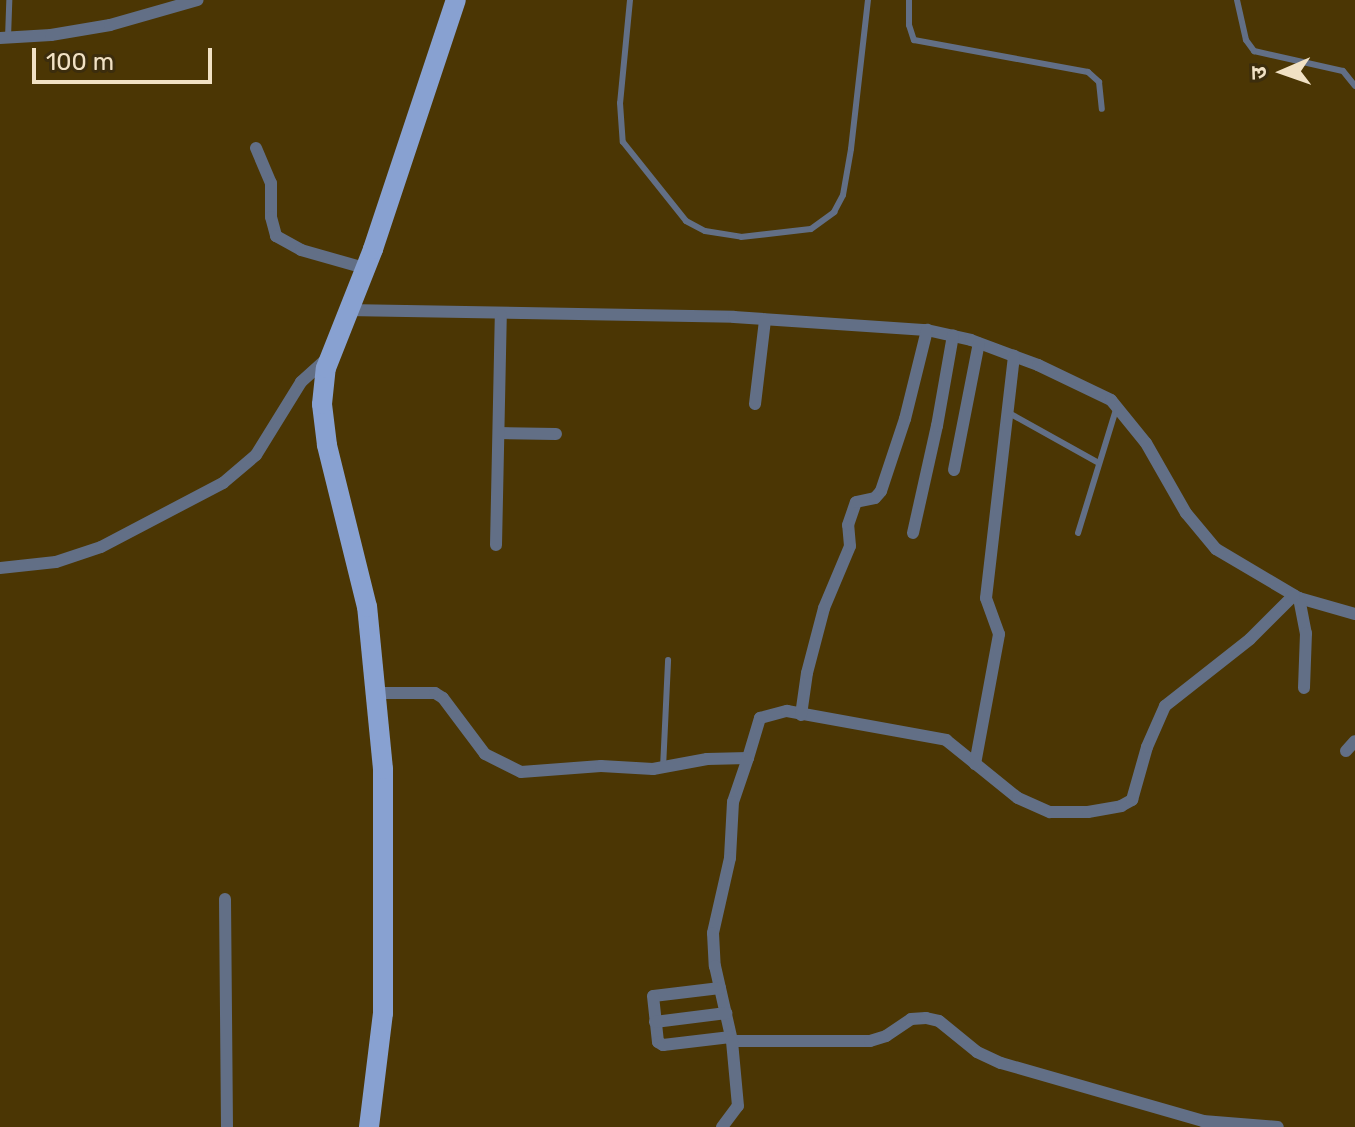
<!DOCTYPE html>
<html>
<head>
<meta charset="utf-8">
<style>
	body { margin:0 }
	#map { position:relative; width:1355px; height:1127px; overflow:hidden; background:#4b3604; font-family:Rubik,"Noto Sans Devanagari",sans-serif }
	div>[style] { position:absolute }
	.lane>* { height:6px; margin:-3px; padding:0 3px; transform-origin:3px; border-radius:3px; background:#626f86 }
	.street>* { height:12px; margin:-6px; padding:0 6px; transform-origin:6px; border-radius:6px; background:#626f86 }
	.primary>* { height:20px; margin:-10px; padding:0 10px; transform-origin:10px; border-radius:10px; background:#88a1d1 }
	span { translate:-50% -50%; white-space:nowrap; text-align:center; line-height:1.15; -webkit-text-stroke:8px #3c2d0d; paint-order:stroke }
	.north { position:absolute; left:1243px; top:32px; width:80px; height:80px; -webkit-text-stroke:6px #3c2d0d; paint-order:stroke; rotate:268deg; font-size:22px; font-weight:700; line-height:32px; text-align:center; color:#f1e1c4 }
	.north::after { content:''; display:block; margin:auto; width:28px; height:36px; background:#f1e1c4; clip-path:polygon(50% 0,100% 100%,50% 72%,0 100%) }
	.scale { position:absolute; left:32px; top:48px; width:180px; height:36px; box-sizing:border-box; border:4px solid #f1e1c4; border-top:0; padding-left:10px; font-size:24px; line-height:28px; white-space:nowrap; color:#f1e1c4; -webkit-text-stroke:6px #3c2d0d; paint-order:stroke }
</style>
</head>
<body>
<div id="map">
	<div class="lane">
		<i style="left:630px;top:0;width:103px;rotate:95.5deg"></i>
		<i style="left:620px;top:103px;width:39px;rotate:86deg"></i>
		<i style="left:623px;top:142px;width:101px;rotate:51.4deg"></i>
		<i style="left:686px;top:221px;width:21px;rotate:28deg"></i>
		<i style="left:705px;top:231px;width:36px;rotate:9deg"></i>
		<i style="left:741px;top:237px;width:70px;rotate:-6.5deg"></i>
		<i style="left:811px;top:229px;width:29px;rotate:-36deg"></i>
		<i style="left:834px;top:212px;width:19px;rotate:-62deg"></i>
		<i style="left:843px;top:195px;width:47px;rotate:-80.1deg"></i>
		<i style="left:851px;top:149px;width:150px;rotate:-83.5deg"></i>
		<i style="left:909px;top:0;width:25px;rotate:90deg"></i>
		<i style="left:909px;top:25px;width:16px;rotate:72deg"></i>
		<i style="left:914px;top:40px;width:177px;rotate:10.4deg"></i>
		<i style="left:1088px;top:72px;width:15px;rotate:42deg"></i>
		<i style="left:1099px;top:82px;width:27px;rotate:84deg"></i>
		<i style="left:1237px;top:0;width:41px;rotate:77.3deg"></i>
		<i style="left:1246px;top:40px;width:14px;rotate:54deg"></i>
		<i style="left:1254px;top:51px;width:91px;rotate:12.7deg"></i>
		<i style="left:1343px;top:71px;width:19px;rotate:51deg"></i>
		<i style="left:8px;top:38px;width:38px;rotate:-88deg"></i>
		<i style="left:1009px;top:413px;width:103px;rotate:29.1deg"></i>
		<i style="left:1078px;top:533px;width:133px;rotate:-72.9deg"></i>
		<i style="left:663px;top:768px;width:108px;rotate:-87.3deg"></i>
	</div>
	<div class="street">
		<i style="left:0;top:38px;width:51px;rotate:-3.4deg"></i>
		<i style="left:51px;top:35px;width:60px;rotate:-9.6deg"></i>
		<i style="left:110px;top:25px;width:91px;rotate:-15.9deg"></i>
		<i style="left:256px;top:148px;width:38px;rotate:67deg"></i>
		<i style="left:271px;top:183px;width:34px;rotate:90deg"></i>
		<i style="left:271px;top:217px;width:20px;rotate:75deg"></i>
		<i style="left:276px;top:236px;width:29px;rotate:29deg"></i>
		<i style="left:301px;top:250px;width:66px;rotate:15.9deg"></i>
		<i style="left:346px;top:310px;width:388px;rotate:1deg"></i>
		<i style="left:734px;top:317px;width:193px;rotate:3.9deg"></i>
		<i style="left:927px;top:330px;width:45px;rotate:12.8deg"></i>
		<i style="left:971px;top:340px;width:72px;rotate:20.5deg"></i>
		<i style="left:1038px;top:365px;width:81px;rotate:25.6deg"></i>
		<i style="left:1111px;top:400px;width:55px;rotate:50.9deg"></i>
		<i style="left:1146px;top:443px;width:81px;rotate:60.3deg"></i>
		<i style="left:1186px;top:513px;width:47px;rotate:50.2deg"></i>
		<i style="left:1216px;top:549px;width:96px;rotate:30.6deg"></i>
		<i style="left:1299px;top:598px;width:58px;rotate:15.9deg"></i>
		<i style="left:755px;top:404px;width:85px;rotate:-83.2deg"></i>
		<i style="left:499px;top:433px;width:57px;rotate:1deg"></i>
		<i style="left:954px;top:470px;width:129px;rotate:-78.9deg"></i>
		<i style="left:913px;top:533px;width:110px;rotate:-77.4deg"></i>
		<i style="left:937px;top:426px;width:92px;rotate:-80deg"></i>
		<i style="left:496px;top:545px;width:230px;rotate:-88.8deg"></i>
		<i style="left:0;top:568px;width:56px;rotate:-6.1deg"></i>
		<i style="left:56px;top:562px;width:47px;rotate:-18.4deg"></i>
		<i style="left:101px;top:547px;width:138px;rotate:-27.7deg"></i>
		<i style="left:223px;top:483px;width:43px;rotate:-40.3deg"></i>
		<i style="left:256px;top:455px;width:86px;rotate:-58.3deg"></i>
		<i style="left:301px;top:382px;width:38px;rotate:-42deg"></i>
		<i style="left:1299px;top:598px;width:36px;rotate:79deg"></i>
		<i style="left:1306px;top:633px;width:55px;rotate:92.1deg"></i>
		<i style="left:376px;top:693px;width:59px"></i>
		<i style="left:435px;top:693px;width:9px;rotate:32deg"></i>
		<i style="left:443px;top:698px;width:70px;rotate:53.1deg"></i>
		<i style="left:485px;top:754px;width:40px;rotate:26.6deg"></i>
		<i style="left:521px;top:772px;width:80px;rotate:-4.3deg"></i>
		<i style="left:601px;top:766px;width:52px;rotate:3.3deg"></i>
		<i style="left:653px;top:769px;width:55px;rotate:-10.5deg"></i>
		<i style="left:707px;top:759px;width:41px;rotate:-1.4deg"></i>
		<i style="left:748px;top:758px;width:42px;rotate:-73.3deg"></i>
		<i style="left:760px;top:718px;width:28px;rotate:-15deg"></i>
		<i style="left:787px;top:711px;width:162px;rotate:10.3deg"></i>
		<i style="left:946px;top:740px;width:92px;rotate:38.9deg"></i>
		<i style="left:1018px;top:798px;width:35px;rotate:24deg"></i>
		<i style="left:1050px;top:812px;width:38px"></i>
		<i style="left:1088px;top:812px;width:34px;rotate:-10deg"></i>
		<i style="left:1121px;top:806px;width:13px;rotate:-29deg"></i>
		<i style="left:1132px;top:800px;width:55px;rotate:-74.2deg"></i>
		<i style="left:1147px;top:747px;width:45px;rotate:-66.3deg"></i>
		<i style="left:1165px;top:706px;width:108px;rotate:-38.2deg"></i>
		<i style="left:1250px;top:639px;width:62px;rotate:-45deg"></i>
		<i style="left:801px;top:715px;width:42px;rotate:-81.9deg"></i>
		<i style="left:807px;top:673px;width:67px;rotate:-75.3deg"></i>
		<i style="left:824px;top:608px;width:67px;rotate:-67.2deg"></i>
		<i style="left:850px;top:546px;width:21px;rotate:-95deg"></i>
		<i style="left:848px;top:525px;width:24px;rotate:-71deg"></i>
		<i style="left:856px;top:502px;width:19px;rotate:-12deg"></i>
		<i style="left:875px;top:498px;width:9px;rotate:-49deg"></i>
		<i style="left:881px;top:491px;width:76px;rotate:-71.6deg"></i>
		<i style="left:905px;top:419px;width:92px;rotate:-76.1deg"></i>
		<i style="left:1346px;top:751px;width:13px;rotate:-48deg"></i>
		<i style="left:748px;top:758px;width:46px;rotate:108.8deg"></i>
		<i style="left:733px;top:802px;width:56px;rotate:93.1deg"></i>
		<i style="left:730px;top:858px;width:77px;rotate:102.8deg"></i>
		<i style="left:713px;top:933px;width:33px;rotate:87deg"></i>
		<i style="left:715px;top:966px;width:77px;rotate:77.2deg"></i>
		<i style="left:732px;top:1041px;width:138px"></i>
		<i style="left:870px;top:1041px;width:17px;rotate:-17deg"></i>
		<i style="left:886px;top:1036px;width:30px;rotate:-34deg"></i>
		<i style="left:911px;top:1019px;width:15px;rotate:-4deg"></i>
		<i style="left:926px;top:1018px;width:13px;rotate:13deg"></i>
		<i style="left:939px;top:1021px;width:49px;rotate:39.2deg"></i>
		<i style="left:977px;top:1052px;width:26px;rotate:25deg"></i>
		<i style="left:1001px;top:1063px;width:210px;rotate:16deg"></i>
		<i style="left:1203px;top:1121px;width:75px;rotate:4.6deg"></i>
		<i style="left:975px;top:764px;width:132px;rotate:-79.5deg"></i>
		<i style="left:999px;top:634px;width:38px;rotate:-110deg"></i>
		<i style="left:986px;top:598px;width:244px;rotate:-83.4deg"></i>
		<i style="left:225px;top:899px;width:228px;rotate:89.5deg"></i>
		<i style="left:720px;top:988px;width:67px;rotate:173.2deg"></i>
		<i style="left:653px;top:996px;width:46px;rotate:83.8deg"></i>
		<i style="left:658px;top:1042px;width:6px;rotate:31deg"></i>
		<i style="left:663px;top:1045px;width:68px;rotate:-6.7deg"></i>
		<i style="left:655px;top:1022px;width:72px;rotate:-7.2deg"></i>
		<i style="left:722px;top:1127px;width:26px;rotate:-53deg"></i>
		<i style="left:738px;top:1106px;width:65px;rotate:-95.3deg"></i>
	</div>
	<div class="primary">
		<i style="left:369px;top:1127px;width:115px;rotate:-83deg"></i>
		<i style="left:383px;top:1013px;width:244px;rotate:-90deg"></i>
		<i style="left:383px;top:769px;width:163px;rotate:-95.6deg"></i>
		<i style="left:367px;top:607px;width:167px;rotate:-103.9deg"></i>
		<i style="left:327px;top:445px;width:41px;rotate:-97deg"></i>
		<i style="left:322px;top:404px;width:36px;rotate:-84deg"></i>
		<i style="left:326px;top:368px;width:128px;rotate:-68.4deg"></i>
		<i style="left:373px;top:249px;width:262px;rotate:-71.6deg"></i>
	</div>
	<div class="north">उ</div>
	<div class="scale">100 m</div>
</div>
</body>
</html>
